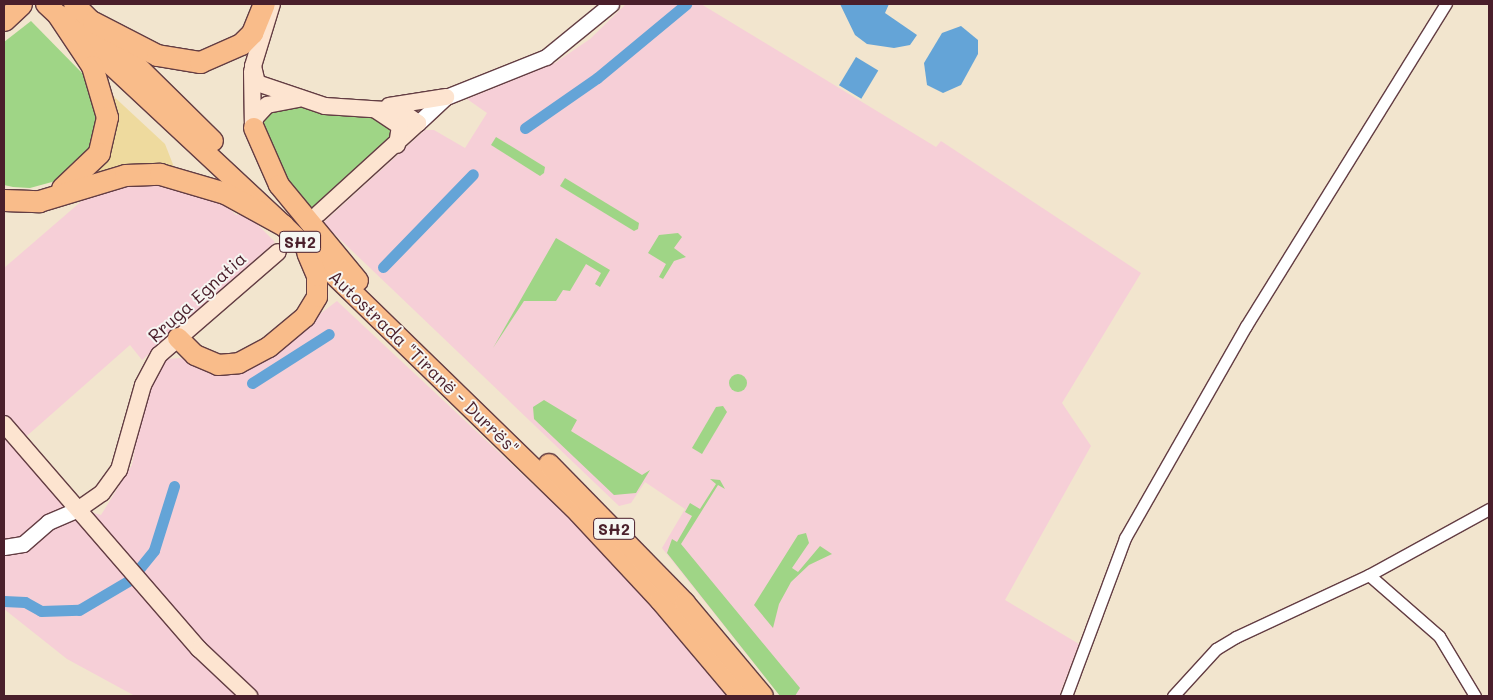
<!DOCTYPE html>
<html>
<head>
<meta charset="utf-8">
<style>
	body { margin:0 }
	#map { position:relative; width:1493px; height:700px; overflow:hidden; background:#f2e5ce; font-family:Mali,sans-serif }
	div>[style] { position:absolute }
	.built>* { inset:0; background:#f6cfd7 }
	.green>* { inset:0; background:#9fd586 }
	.round { border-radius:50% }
	.sand>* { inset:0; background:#eeda9e }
	.water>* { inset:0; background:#64a4d7; transform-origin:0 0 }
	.canal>* { height:11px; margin:-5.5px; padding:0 5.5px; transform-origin:5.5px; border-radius:5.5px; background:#64a4d7 }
	.roads { filter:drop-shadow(1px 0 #633d43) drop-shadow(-1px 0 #633d43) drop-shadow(0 1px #633d43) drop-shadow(0 -1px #633d43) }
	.minor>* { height:11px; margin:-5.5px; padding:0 5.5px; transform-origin:5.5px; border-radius:5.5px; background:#fff }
	.tertiary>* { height:15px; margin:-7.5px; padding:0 7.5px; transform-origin:7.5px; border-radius:7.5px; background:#fff }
	.secondary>* { height:16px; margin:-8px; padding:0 8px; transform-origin:8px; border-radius:8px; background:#fde4d0 }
	.trunk>* { height:20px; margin:-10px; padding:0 10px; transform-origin:10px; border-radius:10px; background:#f9bc8a }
	.motorway>* { height:21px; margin:-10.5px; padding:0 10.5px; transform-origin:10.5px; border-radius:10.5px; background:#f9bc8a }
	span { translate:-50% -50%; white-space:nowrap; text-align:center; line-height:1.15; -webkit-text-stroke:4px #f6f6f2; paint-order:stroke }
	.shield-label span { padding:1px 4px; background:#f6f6f2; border:1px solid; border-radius:4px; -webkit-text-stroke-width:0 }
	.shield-label { font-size:16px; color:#4a1f2b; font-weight:700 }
	.street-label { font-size:18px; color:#4a1f2b }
	.frame { position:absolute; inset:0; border:5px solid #4a1f2b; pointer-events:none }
</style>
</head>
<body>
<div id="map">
	<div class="built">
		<i style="clip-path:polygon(626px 4px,701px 4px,936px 147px,941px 141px,1141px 273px,1062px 403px,1091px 446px,1005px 600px,1079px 644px,1059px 696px,780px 696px,662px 548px,685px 509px,645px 482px,631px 503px,619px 506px,323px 223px,425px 130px,434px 130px,465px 148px,487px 113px,467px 99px,555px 63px,590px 39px)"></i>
		<i style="clip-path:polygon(159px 183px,218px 198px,236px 215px,246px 213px,275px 242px,142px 360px,130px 345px,20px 442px,79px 509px,101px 515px,132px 465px,144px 397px,154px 371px,168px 359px,180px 358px,209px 368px,291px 336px,337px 301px,600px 547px,701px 657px,731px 696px,135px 696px,67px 659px,4px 609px,4px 268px,84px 199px,121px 186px)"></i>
	</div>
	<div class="green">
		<i style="clip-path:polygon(31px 21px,83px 74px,93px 89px,98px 115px,93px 144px,63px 179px,30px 188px,13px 187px,4px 185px,4px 42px)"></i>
		<i style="clip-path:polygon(299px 105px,341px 116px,377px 116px,391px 124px,393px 136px,310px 212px,300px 203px,267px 143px,261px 116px)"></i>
		<i style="clip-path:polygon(496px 137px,545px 167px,544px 173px,540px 176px,491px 145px)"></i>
		<i style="clip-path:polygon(565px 178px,639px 223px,638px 229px,634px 231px,560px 186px)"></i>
		<i style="clip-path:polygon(678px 233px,682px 237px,674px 248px,686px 257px,674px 261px,663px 279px,659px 277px,666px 264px,648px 253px,659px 235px)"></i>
		<i style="clip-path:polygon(556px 238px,610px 270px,600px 287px,595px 284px,601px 273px,586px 264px,570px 291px,563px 290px,556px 301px,524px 301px,493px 348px)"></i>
		<i class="round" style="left:729px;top:374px;width:18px;height:18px"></i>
		<i style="clip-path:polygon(544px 400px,577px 420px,571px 431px,642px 475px,650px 470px,636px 493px,614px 495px,534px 419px,533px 407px)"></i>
		<i style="clip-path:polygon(716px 407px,723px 406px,727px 412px,702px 454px,692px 448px)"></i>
		<i style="clip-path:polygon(710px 479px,720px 480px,725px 489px,718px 485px,681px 544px,800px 688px,795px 696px,780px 696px,667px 553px,672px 539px,677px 542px,692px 516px,685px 512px,690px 503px,700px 509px,716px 484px)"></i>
		<i style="clip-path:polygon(806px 533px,809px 543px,792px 568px,798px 572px,820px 546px,832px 554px,809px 565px,791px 582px,779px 604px,773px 628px,754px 605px,798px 535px)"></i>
	</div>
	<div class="sand">
		<i style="clip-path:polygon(110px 93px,165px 144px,174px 167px,87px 180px)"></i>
	</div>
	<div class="water">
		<i style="clip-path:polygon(840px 4px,889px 4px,885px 13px,917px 35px,910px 45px,894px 48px,867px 44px,855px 35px)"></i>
		<i style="clip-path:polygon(961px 26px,978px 40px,978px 54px,961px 85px,943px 93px,927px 85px,924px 63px,942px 33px)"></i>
		<i style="left:856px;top:57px;width:26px;height:33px;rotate:31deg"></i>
	</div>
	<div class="canal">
		<i style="left:525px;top:128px;width:88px;rotate:-34.8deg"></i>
		<i style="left:597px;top:78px;width:116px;rotate:-39.7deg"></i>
		<i style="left:383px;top:267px;width:129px;rotate:-45.9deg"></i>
		<i style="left:252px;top:383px;width:91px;rotate:-32.5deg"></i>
		<i style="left:4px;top:601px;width:21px;rotate:3deg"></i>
		<i style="left:25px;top:602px;width:18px;rotate:29deg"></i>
		<i style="left:41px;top:611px;width:38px;rotate:-2deg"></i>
		<i style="left:79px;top:610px;width:59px;rotate:-30.5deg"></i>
		<i style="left:130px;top:580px;width:38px;rotate:-51deg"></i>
		<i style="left:154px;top:550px;width:67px;rotate:-72.6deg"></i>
	</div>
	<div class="roads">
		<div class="minor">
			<i style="left:1369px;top:575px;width:93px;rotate:41.1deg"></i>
			<i style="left:1439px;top:636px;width:70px;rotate:59deg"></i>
			<i style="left:1066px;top:696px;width:169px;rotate:-69.5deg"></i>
			<i style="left:1125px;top:538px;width:244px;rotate:-60.3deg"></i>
			<i style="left:1246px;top:326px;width:379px;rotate:-58.2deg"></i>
			<i style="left:1173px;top:696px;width:64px;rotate:-47.5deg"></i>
			<i style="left:1216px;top:649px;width:23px;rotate:-31deg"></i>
			<i style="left:1236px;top:637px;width:147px;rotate:-25deg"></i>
			<i style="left:1369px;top:575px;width:137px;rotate:-28.8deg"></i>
		</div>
		<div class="tertiary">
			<i style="left:418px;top:123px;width:38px;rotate:-43deg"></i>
			<i style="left:446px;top:97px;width:108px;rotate:-21.8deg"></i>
			<i style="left:546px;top:57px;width:84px;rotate:-39.2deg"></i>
			<i style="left:4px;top:547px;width:19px;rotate:-9deg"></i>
			<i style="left:23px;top:544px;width:33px;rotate:-41deg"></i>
			<i style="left:48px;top:522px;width:34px;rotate:-23deg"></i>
		</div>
		<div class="secondary">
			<i style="left:272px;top:4px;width:65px;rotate:107deg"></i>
			<i style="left:253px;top:66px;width:17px;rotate:77deg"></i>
			<i style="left:257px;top:83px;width:72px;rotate:18.7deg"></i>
			<i style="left:325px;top:106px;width:76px;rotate:3.8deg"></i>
			<i style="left:401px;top:111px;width:21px;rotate:35deg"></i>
			<i style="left:418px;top:123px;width:135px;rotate:137.7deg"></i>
			<i style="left:252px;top:71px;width:55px;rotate:89deg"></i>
			<i style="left:389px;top:106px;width:58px;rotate:-9deg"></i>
			<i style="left:376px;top:110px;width:29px;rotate:34deg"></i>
			<i style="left:400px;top:126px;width:19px;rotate:99deg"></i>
			<i style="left:254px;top:128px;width:10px;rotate:-84deg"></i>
			<i style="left:255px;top:118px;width:18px;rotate:-47deg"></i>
			<i style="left:267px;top:105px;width:32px;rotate:-11deg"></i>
			<i style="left:4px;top:424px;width:298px;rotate:49.1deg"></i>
			<i style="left:199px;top:649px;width:69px;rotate:43.2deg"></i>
			<i style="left:79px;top:509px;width:28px;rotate:-35deg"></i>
			<i style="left:102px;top:493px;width:29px;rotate:-54deg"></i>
			<i style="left:119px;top:470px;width:88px;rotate:-74.2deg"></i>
			<i style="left:143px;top:385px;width:34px;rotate:-62deg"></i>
			<i style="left:159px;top:355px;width:157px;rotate:-40.9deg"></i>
		</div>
		<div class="trunk">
			<i style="left:46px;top:4px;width:324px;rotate:43deg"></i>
			<i style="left:283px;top:225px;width:413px;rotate:44.2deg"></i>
			<i style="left:579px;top:513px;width:119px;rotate:47deg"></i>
			<i style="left:660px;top:600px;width:126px;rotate:49.8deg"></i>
			<i style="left:74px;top:4px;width:195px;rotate:44.6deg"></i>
			<i style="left:254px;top:128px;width:62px;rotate:66.3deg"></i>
			<i style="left:279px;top:185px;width:124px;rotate:50.5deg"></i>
			<i style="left:178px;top:338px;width:24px;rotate:45deg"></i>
			<i style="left:195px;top:355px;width:25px;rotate:23deg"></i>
			<i style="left:218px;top:365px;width:21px;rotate:-5deg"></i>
			<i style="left:239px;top:363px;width:34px;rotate:-28deg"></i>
			<i style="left:269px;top:347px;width:47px;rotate:-39.8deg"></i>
			<i style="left:305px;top:317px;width:23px;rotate:-59deg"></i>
			<i style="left:317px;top:297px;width:21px;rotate:-90deg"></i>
			<i style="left:317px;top:276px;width:25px;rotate:-113deg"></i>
			<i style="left:549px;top:464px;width:194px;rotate:45.6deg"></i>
			<i style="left:685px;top:603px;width:121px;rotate:50deg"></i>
		</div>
		<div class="motorway">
			<i style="left:58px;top:15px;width:61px;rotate:56.3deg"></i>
			<i style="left:92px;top:66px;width:53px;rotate:73.6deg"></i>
			<i style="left:107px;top:117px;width:37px;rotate:103deg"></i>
			<i style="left:99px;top:153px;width:51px;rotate:136.6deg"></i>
			<i style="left:4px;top:20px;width:23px;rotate:-43deg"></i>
			<i style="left:93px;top:22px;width:72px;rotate:27.3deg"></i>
			<i style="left:157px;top:55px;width:44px;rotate:9.2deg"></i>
			<i style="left:200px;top:62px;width:45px;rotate:-23.7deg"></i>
			<i style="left:241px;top:44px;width:16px;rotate:-45deg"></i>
			<i style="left:252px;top:33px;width:31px;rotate:-68deg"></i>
			<i style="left:4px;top:200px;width:35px;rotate:2deg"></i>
			<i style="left:39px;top:201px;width:90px;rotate:-16.8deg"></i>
			<i style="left:125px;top:175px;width:35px;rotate:-2deg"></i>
			<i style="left:160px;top:174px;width:68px;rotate:16.3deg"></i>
			<i style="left:225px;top:193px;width:66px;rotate:28.9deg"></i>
		</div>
	</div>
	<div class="shield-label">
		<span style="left:300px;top:242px">SH2</span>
		<span style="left:614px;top:529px">SH2</span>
	</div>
	<div class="street-label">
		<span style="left:197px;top:297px;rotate:-42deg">Rruga Egnatia</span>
		<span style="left:424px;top:362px;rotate:44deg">Autostrada "Tiranë - Durrës"</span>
	</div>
	<div class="frame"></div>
</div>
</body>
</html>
